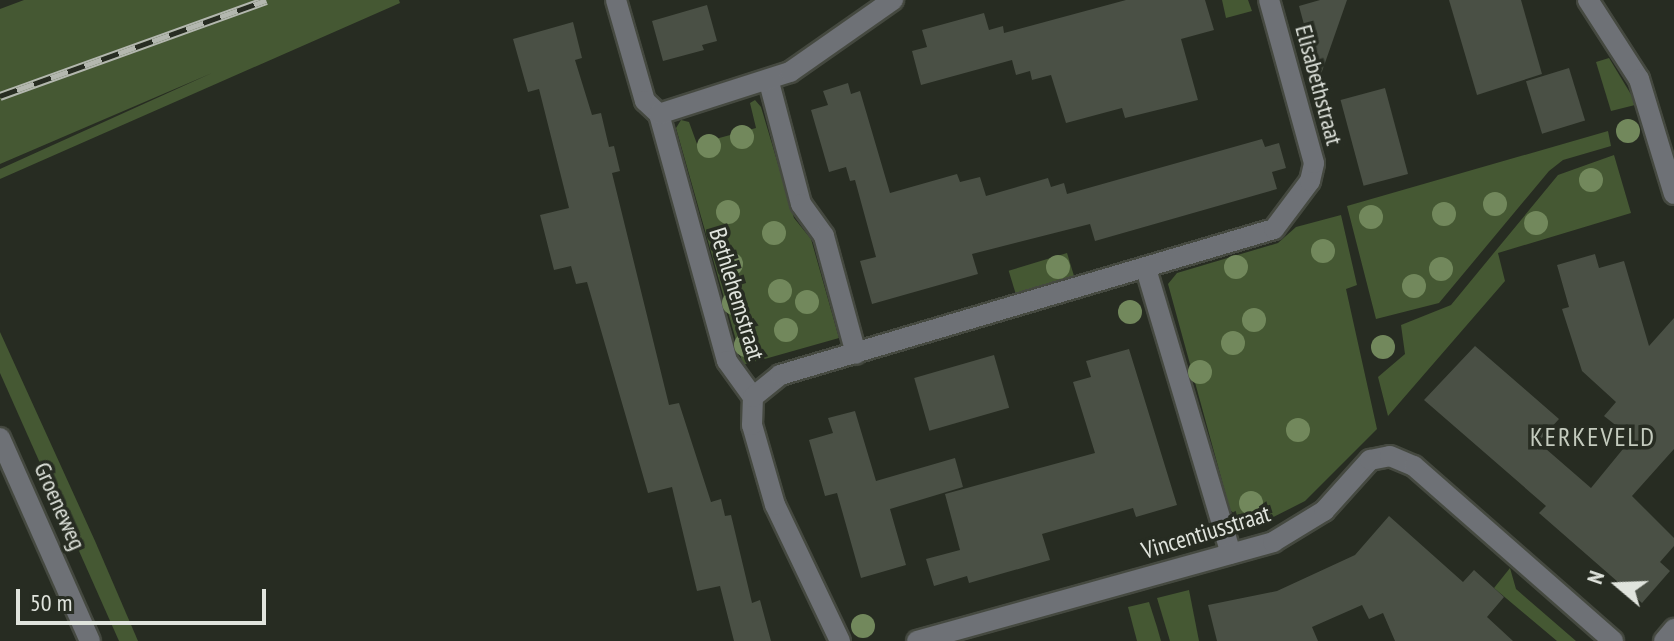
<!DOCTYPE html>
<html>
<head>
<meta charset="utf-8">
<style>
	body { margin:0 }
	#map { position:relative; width:1674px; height:641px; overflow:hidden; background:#272c22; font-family:"PT Sans Narrow",sans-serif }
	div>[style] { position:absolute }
	.green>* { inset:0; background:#455833; transform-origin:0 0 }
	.building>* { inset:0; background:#4a5045; transform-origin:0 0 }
	.roads { filter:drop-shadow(2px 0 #454940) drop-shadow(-2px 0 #454940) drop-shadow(0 2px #454940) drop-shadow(0 -2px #454940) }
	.minor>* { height:20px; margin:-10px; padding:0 10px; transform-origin:10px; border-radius:10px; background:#6e7176 }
	.rail>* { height:9px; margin-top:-4.5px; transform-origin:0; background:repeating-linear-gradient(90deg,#272c22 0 18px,#b3b7af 0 36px); box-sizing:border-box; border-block:2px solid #b3b7af }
	.trees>* { width:24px; height:24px; margin:-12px; border-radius:50%; background:#72885c }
	span { translate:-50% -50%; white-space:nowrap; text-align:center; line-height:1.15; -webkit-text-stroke:7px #272c22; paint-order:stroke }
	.street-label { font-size:24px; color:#e0e4dd }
	.neighbourhood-label { font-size:26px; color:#c4cbbe; letter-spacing:2px }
	.north { position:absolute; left:1578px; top:545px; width:80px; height:80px; -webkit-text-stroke:6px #272c22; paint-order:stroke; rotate:289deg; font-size:22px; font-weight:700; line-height:32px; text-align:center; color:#e0e4dd }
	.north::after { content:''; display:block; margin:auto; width:28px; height:36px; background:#e0e4dd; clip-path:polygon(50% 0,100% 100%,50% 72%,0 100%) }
	.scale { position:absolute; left:16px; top:589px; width:250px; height:36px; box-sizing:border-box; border:4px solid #e0e4dd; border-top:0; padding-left:10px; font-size:24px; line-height:28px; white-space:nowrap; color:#e0e4dd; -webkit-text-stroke:6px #272c22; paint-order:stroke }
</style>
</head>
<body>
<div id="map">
	<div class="green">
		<i style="clip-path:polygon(24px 0,399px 0,400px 3px,0 179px,0 169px,212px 73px,0 164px,0 9px)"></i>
		<i style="clip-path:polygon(1222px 0,1248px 0,1252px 11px,1226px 18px)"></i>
		<i style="clip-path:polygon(1609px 58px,1632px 96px,1635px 105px,1611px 111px,1596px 62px)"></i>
		<i style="clip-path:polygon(755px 100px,761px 107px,794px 218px,811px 239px,839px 338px,743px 365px,676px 128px,681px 120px,689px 122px,697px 144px,756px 128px,750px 103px)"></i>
		<i style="clip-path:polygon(1608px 131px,1611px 146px,1563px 160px,1549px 171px,1439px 303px,1376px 319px,1347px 206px)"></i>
		<i style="clip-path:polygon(1614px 155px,1631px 213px,1498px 253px,1505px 281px,1388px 416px,1378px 377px,1405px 354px,1401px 325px,1451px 305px,1558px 175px)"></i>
		<i style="clip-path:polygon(1341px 215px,1357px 285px,1346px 289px,1377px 429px,1305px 501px,1252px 528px,1230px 510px,1168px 284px,1177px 273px,1278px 243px,1296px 227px)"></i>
		<i style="left:1067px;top:253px;width:28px;height:61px;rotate:73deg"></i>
		<i style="clip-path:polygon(0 332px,95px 541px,138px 641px,119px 641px,0 373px)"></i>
		<i style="clip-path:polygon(1510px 568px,1516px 589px,1576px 641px,1557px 641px,1494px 588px)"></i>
		<i style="clip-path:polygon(1189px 590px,1199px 641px,1170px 641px,1157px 598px)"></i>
		<i style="clip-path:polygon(1149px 602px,1157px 627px,1161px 641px,1137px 641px,1128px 607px)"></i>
	</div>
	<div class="building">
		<i style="clip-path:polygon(1126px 0,1205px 0,1214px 30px,1181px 39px,1198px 100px,1125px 118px,1122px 108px,1066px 123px,1051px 75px,1032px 80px,1030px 71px,1016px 75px,1012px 60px,921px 85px,912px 51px,927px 47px,922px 30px,984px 13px,989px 30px,1003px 26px,1004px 33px)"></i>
		<i style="clip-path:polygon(1320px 0,1347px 0,1319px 80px,1299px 6px)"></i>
		<i style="clip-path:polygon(1449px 0,1521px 0,1542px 74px,1477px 95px)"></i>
		<i style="clip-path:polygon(707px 5px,717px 41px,702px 45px,704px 50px,663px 61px,652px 21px)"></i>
		<i style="clip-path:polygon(573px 22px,582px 58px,575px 60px,592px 115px,601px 113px,609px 147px,614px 146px,620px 171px,612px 173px,669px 405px,679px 403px,711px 502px,721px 499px,725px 516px,731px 515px,752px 603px,760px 600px,771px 641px,734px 641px,720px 586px,697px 591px,672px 487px,648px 493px,587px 282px,576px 284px,571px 266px,554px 270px,540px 215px,569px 208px,539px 89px,528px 92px,513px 39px)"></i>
		<i style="left:1569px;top:68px;width:55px;height:45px;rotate:73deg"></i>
		<i style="clip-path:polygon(848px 83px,851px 94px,860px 91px,890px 193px,957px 174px,960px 182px,980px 177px,986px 196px,1048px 178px,1051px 187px,1064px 183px,1067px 194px,1262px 139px,1265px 147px,1279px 143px,1286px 168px,1272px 172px,1277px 189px,1095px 241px,1090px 224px,972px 254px,978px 274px,872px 304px,860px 261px,876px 257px,855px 180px,850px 181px,846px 167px,829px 172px,811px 110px,828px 105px,823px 91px)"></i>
		<i style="left:1385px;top:88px;width:89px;height:46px;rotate:75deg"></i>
		<i style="clip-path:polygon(1595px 254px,1599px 268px,1624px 261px,1649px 346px,1674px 318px,1674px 449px,1632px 496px,1674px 538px,1674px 546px,1660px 562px,1670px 571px,1642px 603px,1539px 513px,1546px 506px,1424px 400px,1475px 346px,1559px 419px,1538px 442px,1591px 488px,1632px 438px,1604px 416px,1616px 402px,1582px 371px,1562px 309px,1569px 307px,1557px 265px)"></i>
		<i style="clip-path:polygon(1129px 349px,1177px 505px,1136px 517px,1133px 508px,1042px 534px,1050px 560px,969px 583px,967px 576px,934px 586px,926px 559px,960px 550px,945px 494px,1095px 453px,1073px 382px,1091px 377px,1086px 361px)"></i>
		<i style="left:994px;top:355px;width:55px;height:83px;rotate:74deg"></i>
		<i style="clip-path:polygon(855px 411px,876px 481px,955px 458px,963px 487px,890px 509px,906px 565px,861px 578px,837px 493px,825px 496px,809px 440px,833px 433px,828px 418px)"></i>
		<i style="clip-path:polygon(1389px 516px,1463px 582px,1474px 570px,1504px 597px,1487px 617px,1513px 641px,1395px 641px,1383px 613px,1369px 619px,1362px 605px,1312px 627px,1318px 641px,1217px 641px,1208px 605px,1277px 591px,1355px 555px)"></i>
	</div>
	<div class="roads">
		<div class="minor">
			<i style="left:616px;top:0;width:105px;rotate:74deg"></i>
			<i style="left:645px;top:101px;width:19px;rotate:43deg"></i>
			<i style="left:659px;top:114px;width:256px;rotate:74.6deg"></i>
			<i style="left:727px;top:361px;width:44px;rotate:54.2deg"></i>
			<i style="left:1588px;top:0;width:94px;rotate:57.2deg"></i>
			<i style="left:1639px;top:79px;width:120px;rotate:73.1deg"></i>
			<i style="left:769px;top:82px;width:126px;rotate:75.3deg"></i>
			<i style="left:801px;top:204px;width:39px;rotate:54deg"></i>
			<i style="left:824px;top:236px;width:122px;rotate:74.8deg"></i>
			<i style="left:659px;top:114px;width:138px;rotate:-17.8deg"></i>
			<i style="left:790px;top:72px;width:126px;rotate:-35deg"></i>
			<i style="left:1146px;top:269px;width:297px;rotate:73.4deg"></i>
			<i style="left:0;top:438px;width:222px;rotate:66.1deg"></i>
			<i style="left:840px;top:641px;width:151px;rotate:-115.5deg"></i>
			<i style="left:775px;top:505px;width:83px;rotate:-106deg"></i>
			<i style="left:752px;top:425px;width:28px;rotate:-88deg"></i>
			<i style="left:753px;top:397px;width:35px;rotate:-39deg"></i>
			<i style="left:780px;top:375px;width:515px;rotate:-16.46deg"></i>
			<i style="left:1274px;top:229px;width:60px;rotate:-53.1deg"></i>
			<i style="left:1310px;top:181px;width:18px;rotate:-77deg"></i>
			<i style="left:1314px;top:163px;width:169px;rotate:-105.4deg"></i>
			<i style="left:917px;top:641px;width:370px;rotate:-15.5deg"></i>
			<i style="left:1273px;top:542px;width:60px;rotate:-31.3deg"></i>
			<i style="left:1324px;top:511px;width:69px;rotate:-48deg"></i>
			<i style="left:1370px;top:460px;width:20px;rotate:-11deg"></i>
			<i style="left:1390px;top:456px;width:26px;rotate:23deg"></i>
			<i style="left:1414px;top:466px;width:265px;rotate:41.3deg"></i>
			<i style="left:1664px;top:641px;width:16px;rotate:-50deg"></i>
		</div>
	</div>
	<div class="rail">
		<i style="left:0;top:96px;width:283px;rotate:-19.8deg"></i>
	</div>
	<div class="trees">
		<i style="left:1628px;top:131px"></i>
		<i style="left:742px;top:137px"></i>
		<i style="left:709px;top:146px"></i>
		<i style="left:1591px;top:180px"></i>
		<i style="left:1495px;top:204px"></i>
		<i style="left:728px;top:212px"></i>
		<i style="left:1444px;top:214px"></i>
		<i style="left:1371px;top:217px"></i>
		<i style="left:1536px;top:223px"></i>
		<i style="left:774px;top:233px"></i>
		<i style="left:1323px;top:251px"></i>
		<i style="left:731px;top:264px"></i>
		<i style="left:1058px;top:267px"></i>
		<i style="left:1236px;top:267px"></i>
		<i style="left:1441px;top:269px"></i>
		<i style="left:1414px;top:286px"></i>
		<i style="left:780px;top:291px"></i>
		<i style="left:807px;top:302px"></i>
		<i style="left:734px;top:303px"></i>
		<i style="left:1130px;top:312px"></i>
		<i style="left:1254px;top:320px"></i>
		<i style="left:786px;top:330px"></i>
		<i style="left:1233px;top:343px"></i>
		<i style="left:746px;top:345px"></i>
		<i style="left:1383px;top:347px"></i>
		<i style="left:1200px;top:372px"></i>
		<i style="left:1298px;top:430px"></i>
		<i style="left:1251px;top:503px"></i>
		<i style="left:863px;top:626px"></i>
	</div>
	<div class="street-label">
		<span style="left:1319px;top:85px;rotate:75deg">Elisabethstraat</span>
		<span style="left:737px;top:294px;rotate:73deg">Bethlehemstraat</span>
		<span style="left:60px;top:506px;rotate:66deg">Groeneweg</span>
		<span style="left:1206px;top:532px;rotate:-17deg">Vincentiusstraat</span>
	</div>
	<div class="neighbourhood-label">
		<span style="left:1593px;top:437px">KERKEVELD</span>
	</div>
	<div class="north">N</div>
	<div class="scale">50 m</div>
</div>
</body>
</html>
